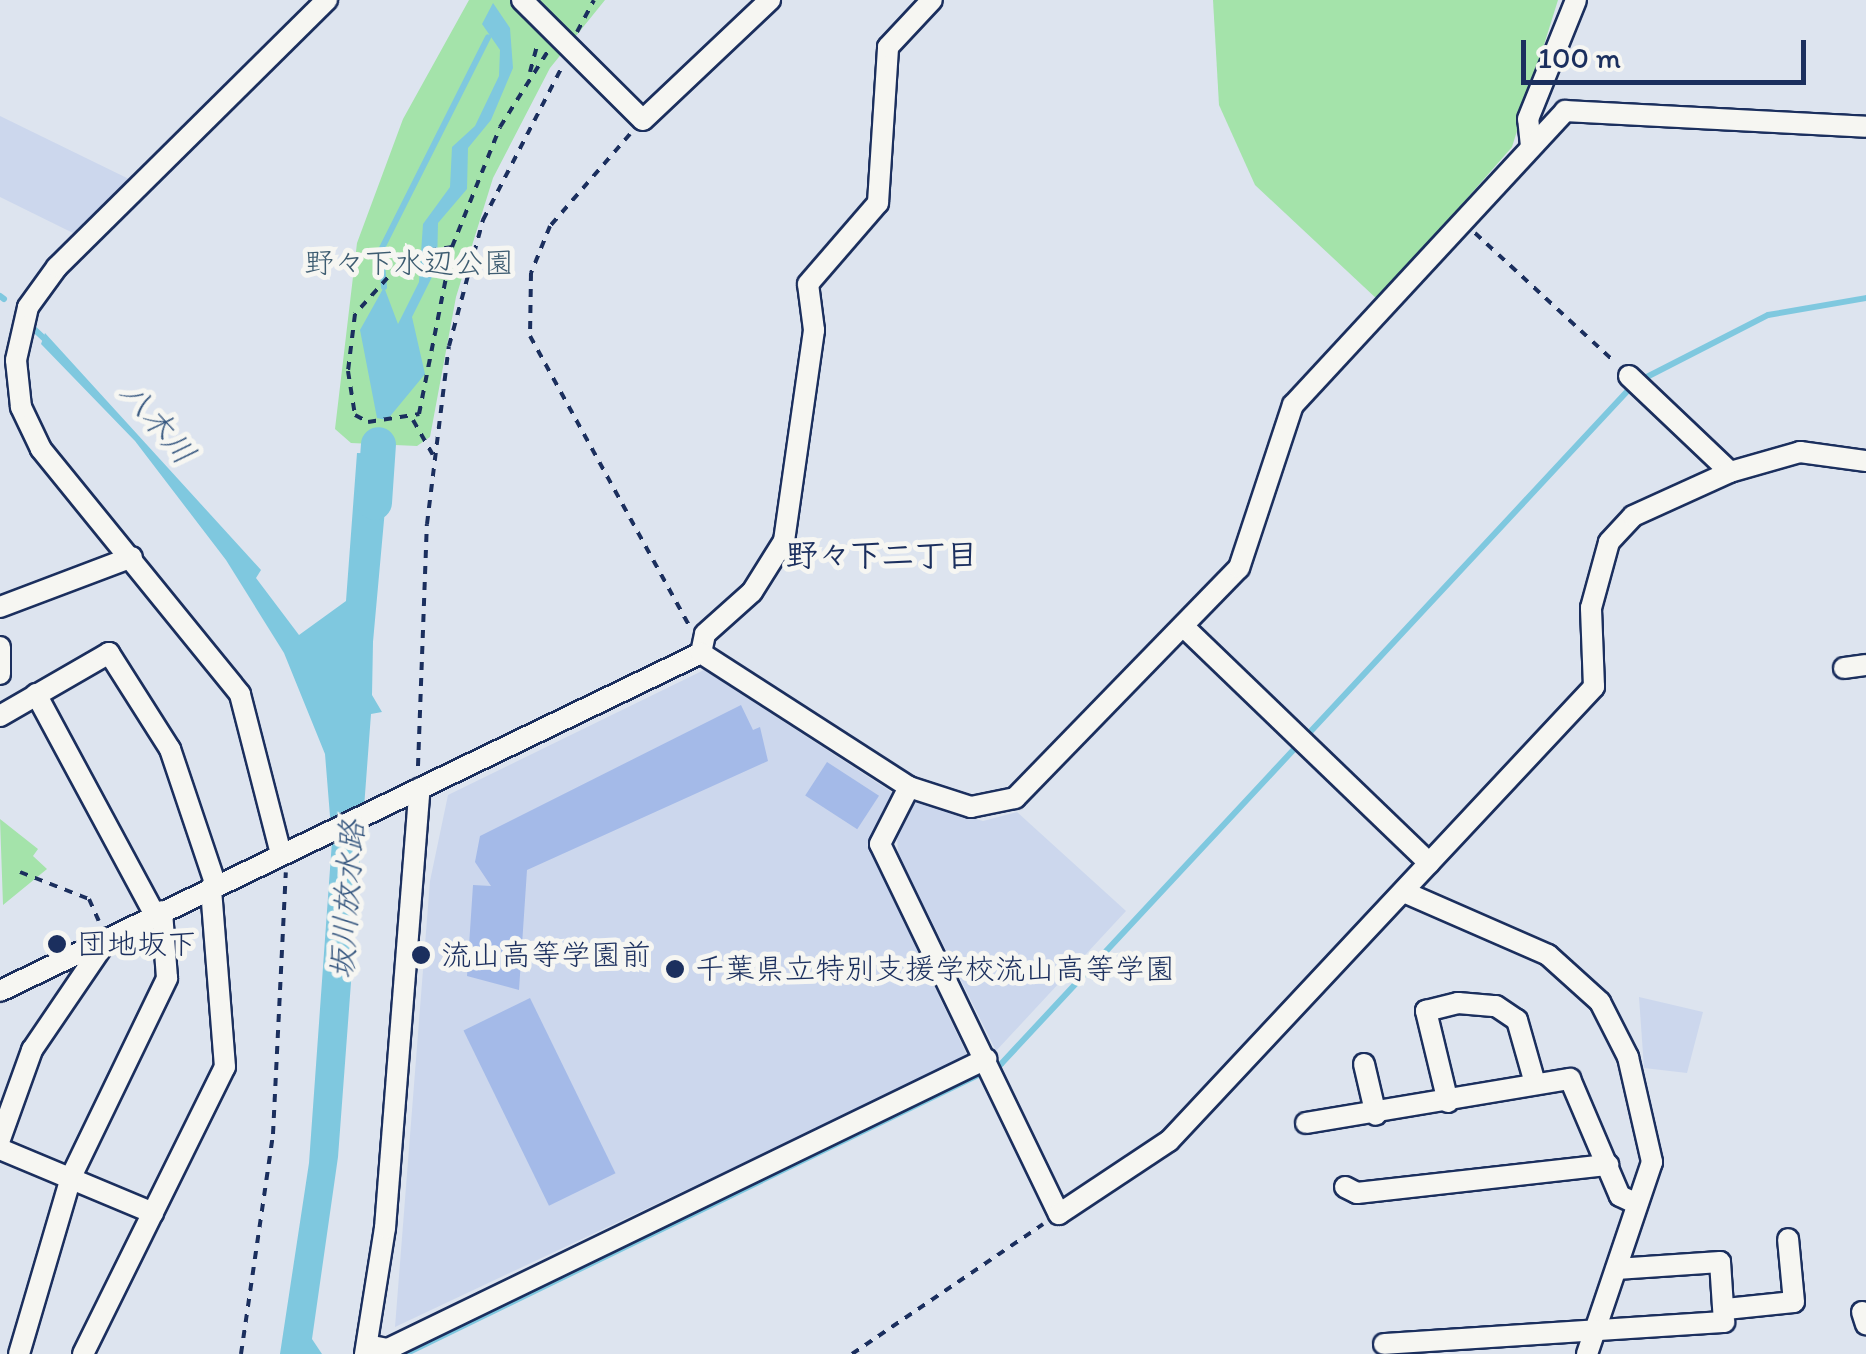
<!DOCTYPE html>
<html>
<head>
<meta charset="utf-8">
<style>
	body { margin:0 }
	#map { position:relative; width:1866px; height:1354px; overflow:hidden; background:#dde4ef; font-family:Itim,"Klee One",sans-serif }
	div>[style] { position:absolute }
	.built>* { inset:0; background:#ccd7ed }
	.green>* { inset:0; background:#a4e3aa }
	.water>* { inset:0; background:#7fc8df }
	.stream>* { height:6px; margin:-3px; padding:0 3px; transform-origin:3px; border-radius:3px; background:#7fc8df }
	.river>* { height:35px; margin:-17.5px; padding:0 17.5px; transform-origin:17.5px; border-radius:17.5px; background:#7fc8df }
	.building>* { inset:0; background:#a4bae8; transform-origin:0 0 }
	.path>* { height:4px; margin-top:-2px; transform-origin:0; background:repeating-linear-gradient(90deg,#1b2f5e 0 8px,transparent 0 16px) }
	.roads { filter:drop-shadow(2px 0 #1b2f5e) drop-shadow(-2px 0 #1b2f5e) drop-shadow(0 2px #1b2f5e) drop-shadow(0 -2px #1b2f5e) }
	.minor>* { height:20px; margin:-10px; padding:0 10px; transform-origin:10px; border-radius:10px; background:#f6f6f2 }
	.dots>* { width:28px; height:28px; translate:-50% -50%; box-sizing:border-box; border:5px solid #f6f6f2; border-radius:50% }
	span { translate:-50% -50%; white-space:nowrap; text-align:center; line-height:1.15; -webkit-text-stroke:10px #f6f6f2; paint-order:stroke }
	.park-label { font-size:30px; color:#3d5c71 }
	.poi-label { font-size:30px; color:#1b2f5e }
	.left { translate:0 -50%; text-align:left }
	.water-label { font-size:32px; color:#34557e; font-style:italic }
	.neighbourhood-label { font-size:32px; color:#1b2f5e; font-weight:700 }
	.scale { position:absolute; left:1521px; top:40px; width:285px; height:45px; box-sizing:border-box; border:5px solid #1b2f5e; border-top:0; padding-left:12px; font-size:30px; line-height:35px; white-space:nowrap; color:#1b2f5e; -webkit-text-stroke:8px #f6f6f2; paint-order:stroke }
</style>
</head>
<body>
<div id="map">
	<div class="built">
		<i style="clip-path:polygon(0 116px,131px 180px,73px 233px,0 197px)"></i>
		<i style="clip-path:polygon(704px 670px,893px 793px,867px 845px,968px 1057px,395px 1327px,430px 881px,448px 795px)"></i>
		<i style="clip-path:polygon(915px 802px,983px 821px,1017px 812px,1126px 911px,996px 1051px,898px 853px,897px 835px)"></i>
		<i style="clip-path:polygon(1639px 997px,1703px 1012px,1687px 1073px,1644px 1068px)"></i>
	</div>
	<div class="green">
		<i style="clip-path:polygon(469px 0,605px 0,550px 68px,493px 178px,456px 297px,430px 437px,417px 446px,351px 443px,335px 429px,357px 243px,403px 119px)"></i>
		<i style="clip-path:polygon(1213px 0,1558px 0,1512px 147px,1378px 300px,1255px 185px,1219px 105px)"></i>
		<i style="clip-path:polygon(0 819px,38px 849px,33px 856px,47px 869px,3px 905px)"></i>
	</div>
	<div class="water">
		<i style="clip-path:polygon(493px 3px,510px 28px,513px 68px,491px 120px,468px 148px,467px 189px,438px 223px,437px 267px,412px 317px,425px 374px,387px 420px,377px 418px,360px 330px,384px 287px,398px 324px,419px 282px,423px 224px,450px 187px,452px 147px,475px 126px,499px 76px,500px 50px,482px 24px)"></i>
		<i style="clip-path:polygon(45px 333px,261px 570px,256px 578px,299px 635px,346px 601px,357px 453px,390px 454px,373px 642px,372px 695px,382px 712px,371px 714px,338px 1157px,312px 1339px,322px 1354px,280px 1354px,309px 1163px,332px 841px,325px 754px,284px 653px,226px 560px,135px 441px,41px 344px)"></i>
	</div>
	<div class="stream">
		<i style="left:384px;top:287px;width:37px;rotate:-95deg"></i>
		<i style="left:381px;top:250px;width:238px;rotate:-63.3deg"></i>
		<i style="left:0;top:296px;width:5px;rotate:37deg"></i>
		<i style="left:34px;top:329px;width:19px;rotate:43deg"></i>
		<i style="left:405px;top:1354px;width:663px;rotate:-25.95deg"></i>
		<i style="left:1001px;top:1064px;width:930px;rotate:-47.05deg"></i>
		<i style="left:1635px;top:383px;width:149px;rotate:-27.1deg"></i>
		<i style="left:1768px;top:315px;width:99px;rotate:-9.8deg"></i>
	</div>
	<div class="river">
		<i style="left:374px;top:502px;width:58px;rotate:-86.1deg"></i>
	</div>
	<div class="building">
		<i style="clip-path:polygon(741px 705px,753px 730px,760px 727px,768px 761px,527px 870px,519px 990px,467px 976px,473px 885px,491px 886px,475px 862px,480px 836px)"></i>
		<i style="left:827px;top:762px;width:62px;height:40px;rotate:33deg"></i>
		<i style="left:530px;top:998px;width:195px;height:74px;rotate:64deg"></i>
	</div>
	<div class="path">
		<i style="left:577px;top:32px;width:36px;rotate:-62deg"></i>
		<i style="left:530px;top:72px;width:31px;rotate:-75deg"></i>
		<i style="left:630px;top:134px;width:122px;rotate:131deg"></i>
		<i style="left:550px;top:226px;width:51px;rotate:112deg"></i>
		<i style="left:531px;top:273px;width:63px;rotate:90.9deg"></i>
		<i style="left:530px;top:336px;width:330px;rotate:61.2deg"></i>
		<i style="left:1475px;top:233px;width:190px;rotate:42.7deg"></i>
		<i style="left:452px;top:247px;width:44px;rotate:170.8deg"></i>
		<i style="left:409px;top:254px;width:81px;rotate:132deg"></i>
		<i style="left:355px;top:314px;width:57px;rotate:97deg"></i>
		<i style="left:348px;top:371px;width:45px;rotate:81deg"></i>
		<i style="left:355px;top:415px;width:15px;rotate:28deg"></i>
		<i style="left:368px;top:422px;width:52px;rotate:-8.9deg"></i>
		<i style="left:419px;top:414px;width:170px;rotate:-78.8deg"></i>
		<i style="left:452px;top:247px;width:129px;rotate:-68.2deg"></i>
		<i style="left:500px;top:127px;width:90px;rotate:-57.7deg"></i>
		<i style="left:413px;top:420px;width:40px;rotate:60.3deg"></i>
		<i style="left:418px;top:766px;width:242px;rotate:-87.9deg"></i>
		<i style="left:427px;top:524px;width:179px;rotate:-83deg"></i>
		<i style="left:449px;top:346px;width:131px;rotate:-74.9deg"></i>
		<i style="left:483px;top:220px;width:172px;rotate:-62.7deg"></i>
		<i style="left:20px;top:872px;width:74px;rotate:21.4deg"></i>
		<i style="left:89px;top:899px;width:24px;rotate:66deg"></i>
		<i style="left:241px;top:1354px;width:222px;rotate:-81.7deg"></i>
		<i style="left:273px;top:1134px;width:262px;rotate:-87.2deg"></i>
		<i style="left:852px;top:1354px;width:231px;rotate:-34.2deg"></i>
	</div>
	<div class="roads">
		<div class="minor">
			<i style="left:522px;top:0;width:170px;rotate:44.8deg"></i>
			<i style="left:643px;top:120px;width:175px;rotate:-43.4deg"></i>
			<i style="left:1531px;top:146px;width:27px;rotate:-96deg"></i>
			<i style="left:1528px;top:119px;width:128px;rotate:-68deg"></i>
			<i style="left:1629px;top:376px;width:139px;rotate:43.5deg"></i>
			<i style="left:1730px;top:472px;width:73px;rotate:-15.9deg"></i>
			<i style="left:1800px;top:452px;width:67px;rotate:7.8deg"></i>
			<i style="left:0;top:607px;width:141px;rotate:-20.7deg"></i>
			<i style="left:1185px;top:628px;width:339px;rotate:43.9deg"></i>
			<i style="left:0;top:647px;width:27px;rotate:90deg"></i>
			<i style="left:701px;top:653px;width:19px;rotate:-78deg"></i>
			<i style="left:705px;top:634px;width:63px;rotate:-41.8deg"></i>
			<i style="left:752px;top:592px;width:60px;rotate:-57.9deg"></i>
			<i style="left:784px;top:541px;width:213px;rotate:-81.9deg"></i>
			<i style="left:814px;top:330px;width:46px;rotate:-97.4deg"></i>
			<i style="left:808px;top:284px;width:107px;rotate:-49.2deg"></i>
			<i style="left:878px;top:203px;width:156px;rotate:-86.3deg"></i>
			<i style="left:888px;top:47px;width:64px;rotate:-46.9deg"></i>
			<i style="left:1844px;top:668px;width:22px;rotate:-8deg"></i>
			<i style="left:36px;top:694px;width:251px;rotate:61.7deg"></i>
			<i style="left:0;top:716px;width:126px;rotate:-30deg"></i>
			<i style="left:109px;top:653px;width:114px;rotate:57.6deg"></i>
			<i style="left:170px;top:749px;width:145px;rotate:71.4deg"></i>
			<i style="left:909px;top:787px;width:64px;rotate:117deg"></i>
			<i style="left:880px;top:844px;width:411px;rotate:64.2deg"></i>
			<i style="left:1059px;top:1214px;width:132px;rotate:-33.6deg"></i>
			<i style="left:1169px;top:1141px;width:622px;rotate:-46.89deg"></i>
			<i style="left:1594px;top:687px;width:79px;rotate:-92.2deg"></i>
			<i style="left:1591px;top:608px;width:68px;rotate:-74.7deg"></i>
			<i style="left:1609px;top:542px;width:35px;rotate:-47deg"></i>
			<i style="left:1633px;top:516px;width:107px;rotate:-24.4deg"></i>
			<i style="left:281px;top:854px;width:165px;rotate:-104.4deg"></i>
			<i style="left:240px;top:694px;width:316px;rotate:-129.1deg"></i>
			<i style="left:41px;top:449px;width:47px;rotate:-115.5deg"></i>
			<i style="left:21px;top:407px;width:47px;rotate:-96.1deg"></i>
			<i style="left:16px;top:360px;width:54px;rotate:-77.2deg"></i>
			<i style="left:28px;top:307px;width:49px;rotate:-54.1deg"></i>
			<i style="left:57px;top:267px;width:380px;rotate:-44.7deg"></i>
			<i style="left:1404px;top:892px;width:157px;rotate:23.6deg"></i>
			<i style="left:1548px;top:955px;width:70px;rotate:42.1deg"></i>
			<i style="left:1600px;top:1002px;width:62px;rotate:63deg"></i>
			<i style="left:1628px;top:1057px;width:108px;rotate:77.1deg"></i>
			<i style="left:1652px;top:1162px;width:203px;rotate:108.7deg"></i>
			<i style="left:0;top:991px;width:778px;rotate:-25.74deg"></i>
			<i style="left:701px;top:653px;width:247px;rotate:32.8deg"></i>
			<i style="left:909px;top:787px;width:65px;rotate:17.9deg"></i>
			<i style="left:971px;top:807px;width:45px;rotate:-11.6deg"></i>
			<i style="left:1015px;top:798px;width:321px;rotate:-45.8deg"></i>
			<i style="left:1239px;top:568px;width:172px;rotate:-71.7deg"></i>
			<i style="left:1293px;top:405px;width:401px;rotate:-47.2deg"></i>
			<i style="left:1565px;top:111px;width:301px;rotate:3deg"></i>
			<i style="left:1364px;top:1064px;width:52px;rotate:76.8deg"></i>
			<i style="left:1448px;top:1102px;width:94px;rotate:-103.6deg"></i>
			<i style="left:1426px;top:1011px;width:33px;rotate:-14deg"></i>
			<i style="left:1458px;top:1003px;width:38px;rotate:5deg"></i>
			<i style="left:1496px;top:1006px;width:25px;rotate:34deg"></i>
			<i style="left:1517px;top:1020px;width:66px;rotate:74.1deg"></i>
			<i style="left:1306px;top:1123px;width:268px;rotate:-9.5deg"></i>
			<i style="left:1570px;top:1079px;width:127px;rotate:66.9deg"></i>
			<i style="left:1620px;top:1196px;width:17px;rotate:25deg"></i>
			<i style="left:0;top:1139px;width:95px;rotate:-70.2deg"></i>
			<i style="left:32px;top:1050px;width:135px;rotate:-55.8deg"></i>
			<i style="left:0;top:1149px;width:166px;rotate:22.7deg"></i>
			<i style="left:1345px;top:1187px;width:13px;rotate:27deg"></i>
			<i style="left:1357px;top:1193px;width:253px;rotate:-6.4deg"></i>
			<i style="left:1726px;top:1309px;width:68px;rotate:-5.9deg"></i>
			<i style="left:1794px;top:1302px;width:63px;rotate:-95.4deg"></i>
			<i style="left:1862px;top:1312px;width:13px;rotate:72deg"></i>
			<i style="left:1384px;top:1344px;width:341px;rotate:-3.7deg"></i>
			<i style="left:1724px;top:1322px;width:60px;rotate:-93.8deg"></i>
			<i style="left:1720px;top:1262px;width:104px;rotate:176.1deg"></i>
			<i style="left:367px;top:1345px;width:21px;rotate:11deg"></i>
			<i style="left:388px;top:1349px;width:665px;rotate:-25.87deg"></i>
			<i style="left:19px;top:1354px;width:184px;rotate:-73.6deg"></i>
			<i style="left:71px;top:1177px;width:221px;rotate:-64.2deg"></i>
			<i style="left:167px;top:978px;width:67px;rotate:-94.3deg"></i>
			<i style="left:83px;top:1354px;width:320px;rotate:-63.7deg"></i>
			<i style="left:225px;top:1067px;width:180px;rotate:-94.5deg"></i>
			<i style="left:365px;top:1354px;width:128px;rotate:-81deg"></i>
			<i style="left:385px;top:1228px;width:441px;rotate:-85.5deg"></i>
		</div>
	</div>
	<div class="dots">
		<i style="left:57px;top:944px;background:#1b2f5e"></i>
		<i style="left:421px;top:955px;background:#1b2f5e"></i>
		<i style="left:675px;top:969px;background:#1b2f5e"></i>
	</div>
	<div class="park-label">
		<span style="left:409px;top:263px">野々下水辺公園</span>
	</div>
	<div class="poi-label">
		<span class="left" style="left:77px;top:944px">団地坂下</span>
		<span class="left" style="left:441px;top:955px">流山高等学園前</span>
		<span class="left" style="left:695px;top:969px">千葉県立特別支援学校流山高等学園</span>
	</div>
	<div class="water-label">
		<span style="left:158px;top:423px;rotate:50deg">八木川</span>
		<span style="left:347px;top:900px;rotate:-86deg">坂川放水路</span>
	</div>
	<div class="neighbourhood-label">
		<span style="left:882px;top:555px">野々下二丁目</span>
	</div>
	<div class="scale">100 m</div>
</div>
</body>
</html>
